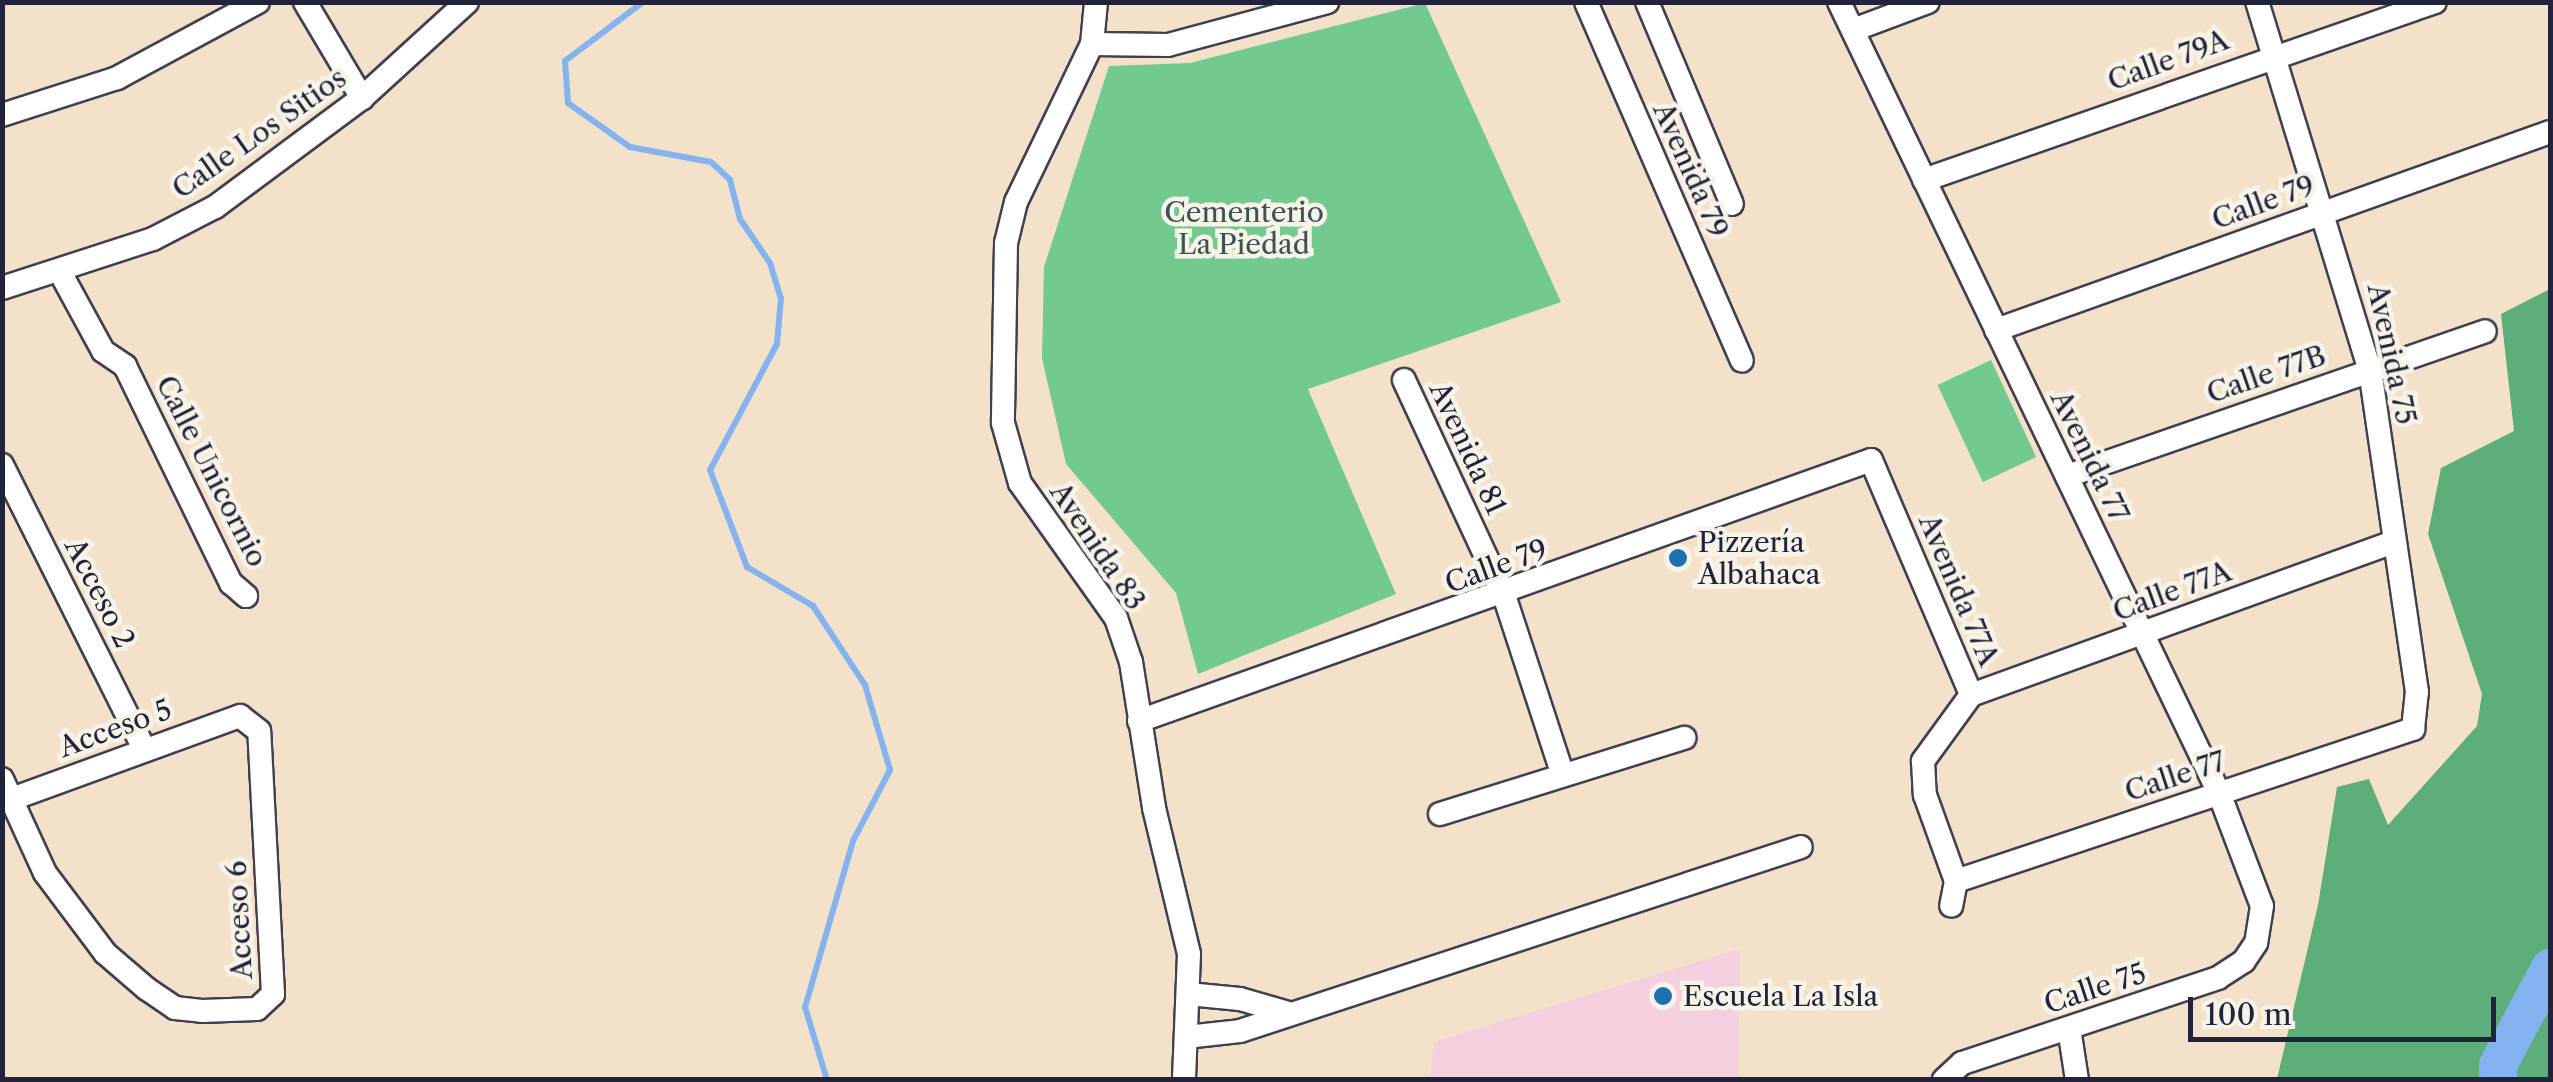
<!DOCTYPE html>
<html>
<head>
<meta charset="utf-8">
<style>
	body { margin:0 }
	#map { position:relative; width:2553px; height:1082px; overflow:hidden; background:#f3e2c9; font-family:"Libre Caslon Text",serif }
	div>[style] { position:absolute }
	.built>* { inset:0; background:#f3cfdf }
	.green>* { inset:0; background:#72ca90; transform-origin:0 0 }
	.forest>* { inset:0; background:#5dae7a }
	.stream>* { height:6px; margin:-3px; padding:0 3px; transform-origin:3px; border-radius:3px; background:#84b3ef }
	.river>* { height:38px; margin:-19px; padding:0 19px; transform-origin:19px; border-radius:19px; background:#84b3ef }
	.roads { filter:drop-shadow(2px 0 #413f50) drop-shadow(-2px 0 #413f50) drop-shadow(0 2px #413f50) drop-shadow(0 -2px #413f50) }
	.street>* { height:22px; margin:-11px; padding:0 11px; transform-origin:11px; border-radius:11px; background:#fff }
	.dots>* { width:28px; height:28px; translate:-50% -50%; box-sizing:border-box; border:5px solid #f7f3e8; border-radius:50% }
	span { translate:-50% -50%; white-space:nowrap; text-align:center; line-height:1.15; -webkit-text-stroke:9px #f7f3e8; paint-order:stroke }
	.street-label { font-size:28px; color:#22223b }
	.park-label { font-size:28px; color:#3a5454 }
	.poi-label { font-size:28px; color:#22223b }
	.left { translate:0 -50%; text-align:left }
	.frame { position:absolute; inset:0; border:5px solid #22223b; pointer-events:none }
	.scale { position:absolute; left:2188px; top:997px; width:308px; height:45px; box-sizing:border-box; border:5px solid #22223b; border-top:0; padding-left:12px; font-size:30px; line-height:35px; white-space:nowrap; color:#22223b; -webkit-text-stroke:8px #f7f3e8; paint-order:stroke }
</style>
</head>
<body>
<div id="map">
	<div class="built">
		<i style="clip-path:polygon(1740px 949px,1738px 1079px,1430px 1079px,1434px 1042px)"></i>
	</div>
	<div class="green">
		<i style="clip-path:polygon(1425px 3px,1561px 302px,1308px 389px,1396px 594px,1198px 674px,1176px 593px,1066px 464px,1042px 358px,1044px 267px,1109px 66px,1190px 63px)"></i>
		<i style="left:1991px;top:360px;width:107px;height:59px;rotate:65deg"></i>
	</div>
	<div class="forest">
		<i style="clip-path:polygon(2550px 289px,2550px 1079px,2277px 1079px,2318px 905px,2337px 787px,2369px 779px,2388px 825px,2477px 726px,2482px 694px,2428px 534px,2441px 468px,2514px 431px,2501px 314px)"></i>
	</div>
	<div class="stream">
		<i style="left:643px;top:2px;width:98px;rotate:142.9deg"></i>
		<i style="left:565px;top:61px;width:42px;rotate:85.9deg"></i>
		<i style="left:568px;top:103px;width:76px;rotate:35.4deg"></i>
		<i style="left:630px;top:147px;width:82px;rotate:10.5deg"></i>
		<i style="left:711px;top:162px;width:26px;rotate:43deg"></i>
		<i style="left:730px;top:180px;width:40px;rotate:75.6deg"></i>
		<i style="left:740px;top:219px;width:53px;rotate:55.7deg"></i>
		<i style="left:770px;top:263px;width:37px;rotate:73deg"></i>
		<i style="left:781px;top:298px;width:46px;rotate:95deg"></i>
		<i style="left:777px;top:344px;width:143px;rotate:118deg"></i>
		<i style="left:710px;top:470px;width:104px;rotate:69.1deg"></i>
		<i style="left:747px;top:567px;width:77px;rotate:30.6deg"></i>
		<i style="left:813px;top:606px;width:95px;rotate:56.6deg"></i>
		<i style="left:865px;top:685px;width:89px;rotate:73.6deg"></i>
		<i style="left:890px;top:770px;width:80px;rotate:117.5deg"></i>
		<i style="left:853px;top:841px;width:173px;rotate:106.1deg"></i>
		<i style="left:805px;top:1007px;width:76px;rotate:73.2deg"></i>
	</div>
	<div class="river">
		<i style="left:2498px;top:1080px;width:15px;rotate:-90deg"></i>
		<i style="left:2498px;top:1065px;width:110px;rotate:-61.8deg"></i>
	</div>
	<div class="roads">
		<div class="street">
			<i style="left:305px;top:2px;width:112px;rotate:59.3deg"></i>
			<i style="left:1096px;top:2px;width:42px;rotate:95.4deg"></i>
			<i style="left:1092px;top:44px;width:175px;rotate:115.7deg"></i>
			<i style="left:1016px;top:202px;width:42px;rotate:103.7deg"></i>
			<i style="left:1006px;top:243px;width:180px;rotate:91deg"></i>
			<i style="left:1003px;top:423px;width:62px;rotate:74.2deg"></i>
			<i style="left:1020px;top:483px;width:166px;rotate:54.6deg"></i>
			<i style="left:1116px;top:618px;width:46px;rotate:71.2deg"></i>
			<i style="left:1131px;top:662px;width:148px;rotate:81deg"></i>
			<i style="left:1154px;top:808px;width:150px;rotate:76.5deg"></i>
			<i style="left:1189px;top:954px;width:126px;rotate:92.3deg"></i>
			<i style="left:1586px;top:2px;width:391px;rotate:66.5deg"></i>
			<i style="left:1647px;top:2px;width:219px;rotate:67.2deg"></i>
			<i style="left:1839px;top:2px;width:878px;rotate:64.34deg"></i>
			<i style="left:2219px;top:793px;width:121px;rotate:69.2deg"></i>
			<i style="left:2262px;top:906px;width:37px;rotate:99deg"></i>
			<i style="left:2256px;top:943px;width:22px;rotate:124deg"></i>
			<i style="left:2244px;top:961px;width:31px;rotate:147deg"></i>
			<i style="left:2218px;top:978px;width:270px;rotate:161.6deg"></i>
			<i style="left:1962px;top:1063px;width:25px;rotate:137deg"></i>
			<i style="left:1853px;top:30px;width:80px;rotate:-20.5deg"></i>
			<i style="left:1092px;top:44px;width:76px;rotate:0.8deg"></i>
			<i style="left:1168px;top:45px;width:165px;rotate:-15.1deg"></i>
			<i style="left:2px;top:115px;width:121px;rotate:-17.8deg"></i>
			<i style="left:117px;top:78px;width:160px;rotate:-28.3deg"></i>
			<i style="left:1924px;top:180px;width:541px;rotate:-19.21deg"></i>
			<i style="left:60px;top:272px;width:90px;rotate:61.4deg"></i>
			<i style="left:103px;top:351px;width:27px;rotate:34deg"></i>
			<i style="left:125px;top:366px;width:242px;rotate:64deg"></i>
			<i style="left:231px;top:583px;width:20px;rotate:41deg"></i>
			<i style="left:2px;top:288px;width:159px;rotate:-18deg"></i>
			<i style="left:153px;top:239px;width:70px;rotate:-27.3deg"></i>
			<i style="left:215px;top:207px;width:183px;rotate:-36.6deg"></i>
			<i style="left:362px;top:98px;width:142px;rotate:-42.4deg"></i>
			<i style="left:1996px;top:330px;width:588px;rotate:-19.67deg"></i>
			<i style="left:1404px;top:380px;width:237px;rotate:65.1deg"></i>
			<i style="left:1504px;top:595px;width:189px;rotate:71.9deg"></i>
			<i style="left:2px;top:465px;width:317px;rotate:63.4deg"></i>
			<i style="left:2067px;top:476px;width:442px;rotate:-19.1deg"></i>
			<i style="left:1971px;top:695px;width:449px;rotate:-19.9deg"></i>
			<i style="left:1139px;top:721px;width:777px;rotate:-19.62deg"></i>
			<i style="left:1871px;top:460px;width:255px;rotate:66.9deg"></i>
			<i style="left:1971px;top:695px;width:82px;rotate:126deg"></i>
			<i style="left:1923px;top:761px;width:34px;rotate:87deg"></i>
			<i style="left:1925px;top:795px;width:91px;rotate:70.2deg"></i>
			<i style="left:1956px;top:881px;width:25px;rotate:101deg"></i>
			<i style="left:2px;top:779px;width:103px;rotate:65.4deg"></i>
			<i style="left:45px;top:873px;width:100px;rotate:53.1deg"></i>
			<i style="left:105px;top:953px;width:55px;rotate:40.6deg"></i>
			<i style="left:147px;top:989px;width:34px;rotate:34deg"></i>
			<i style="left:175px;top:1008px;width:27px;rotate:6deg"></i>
			<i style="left:202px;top:1011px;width:55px;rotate:-2.1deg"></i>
			<i style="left:257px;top:1009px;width:22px;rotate:-43deg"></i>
			<i style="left:273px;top:994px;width:263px;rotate:-93deg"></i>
			<i style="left:259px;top:731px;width:24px;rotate:-142deg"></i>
			<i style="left:240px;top:716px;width:243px;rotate:160deg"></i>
			<i style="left:1440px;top:814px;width:256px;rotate:-17.3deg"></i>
			<i style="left:1956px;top:881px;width:482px;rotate:-18.4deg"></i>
			<i style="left:2413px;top:729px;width:37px;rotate:-84deg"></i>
			<i style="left:2417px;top:692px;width:324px;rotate:-98.3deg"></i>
			<i style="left:2370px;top:371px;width:386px;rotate:-107deg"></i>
			<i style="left:1188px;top:994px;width:52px;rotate:5.5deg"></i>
			<i style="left:1240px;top:999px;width:47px;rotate:16.1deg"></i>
			<i style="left:2069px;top:1028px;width:53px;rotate:81.3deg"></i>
			<i style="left:1186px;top:1037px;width:54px;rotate:-6.3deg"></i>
			<i style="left:1240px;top:1031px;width:590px;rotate:-18.16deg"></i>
		</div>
	</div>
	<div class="dots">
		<i style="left:1678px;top:558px;background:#1f6fb2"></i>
		<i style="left:1663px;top:996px;background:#1f6fb2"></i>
	</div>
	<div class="street-label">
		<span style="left:2168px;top:60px;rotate:-20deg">Calle 79A</span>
		<span style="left:259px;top:133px;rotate:-35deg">Calle Los Sitios</span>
		<span style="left:1691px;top:170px;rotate:66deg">Avenida 79</span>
		<span style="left:2263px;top:202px;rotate:-20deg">Calle 79</span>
		<span style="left:2392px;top:354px;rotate:78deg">Avenida 75</span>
		<span style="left:2266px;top:374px;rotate:-19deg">Calle 77B</span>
		<span style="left:1468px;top:448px;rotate:65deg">Avenida 81</span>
		<span style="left:2090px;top:456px;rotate:64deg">Avenida 77</span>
		<span style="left:212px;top:471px;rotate:63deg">Calle Unicornio</span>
		<span style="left:1098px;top:546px;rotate:56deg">Avenida 83</span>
		<span style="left:1496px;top:566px;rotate:-20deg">Calle 79</span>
		<span style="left:1959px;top:590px;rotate:67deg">Avenida 77A</span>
		<span style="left:2172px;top:591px;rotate:-20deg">Calle 77A</span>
		<span style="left:100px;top:593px;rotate:63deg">Acceso 2</span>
		<span style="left:115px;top:728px;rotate:-20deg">Acceso 5</span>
		<span style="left:2175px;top:776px;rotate:-18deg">Calle 77</span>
		<span style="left:239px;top:920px;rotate:-93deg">Acceso 6</span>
		<span style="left:2095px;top:988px;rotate:-18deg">Calle 75</span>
	</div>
	<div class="park-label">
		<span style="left:1244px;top:228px">Cementerio<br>La Piedad</span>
	</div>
	<div class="poi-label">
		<span class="left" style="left:1698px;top:558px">Pizzería<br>Albahaca</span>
		<span class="left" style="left:1683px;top:996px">Escuela La Isla</span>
	</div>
	<div class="frame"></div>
	<div class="scale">100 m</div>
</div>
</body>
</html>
